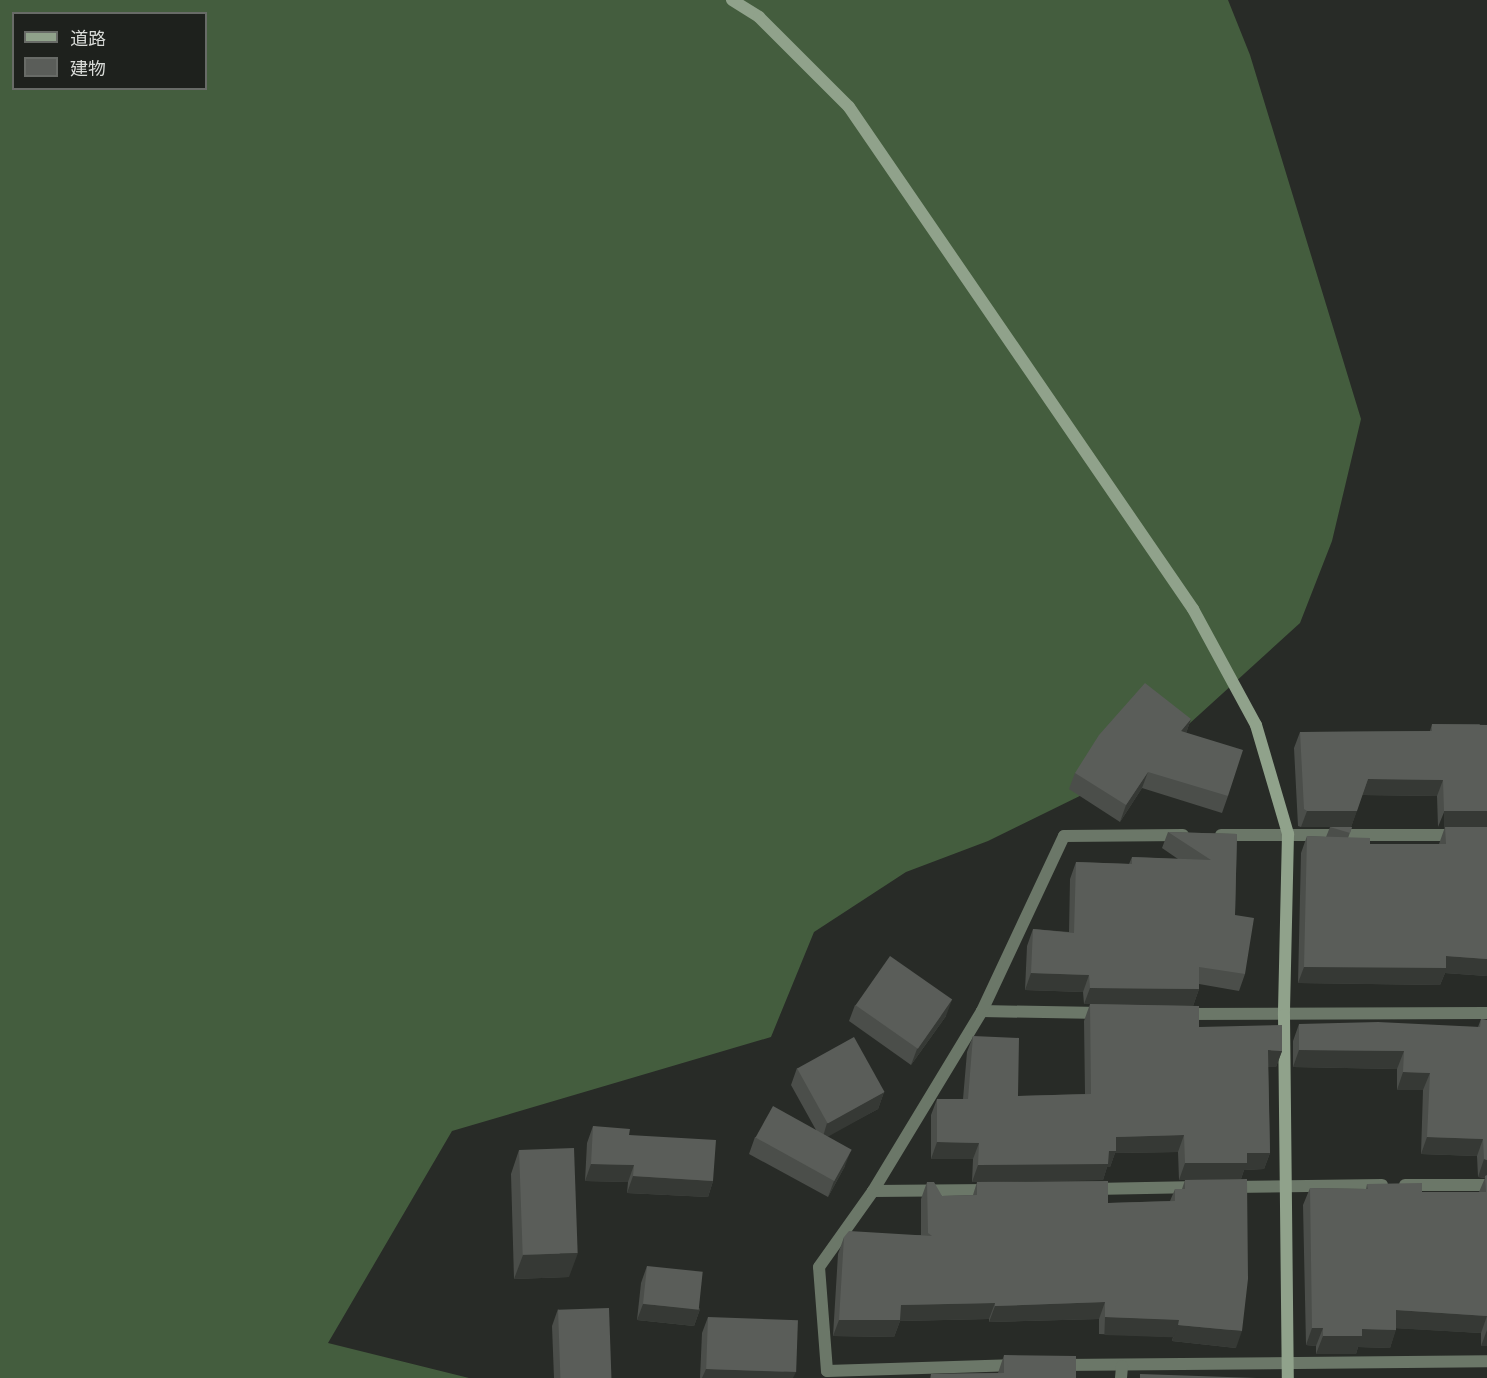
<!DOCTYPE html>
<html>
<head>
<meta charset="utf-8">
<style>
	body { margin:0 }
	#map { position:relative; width:1487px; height:1378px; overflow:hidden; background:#282b27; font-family:Bitter,"Noto Sans JP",serif }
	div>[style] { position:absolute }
	.forest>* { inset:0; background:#445d3e }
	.street>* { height:12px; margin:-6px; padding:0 6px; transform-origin:6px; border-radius:6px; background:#6b7768 }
	.secondary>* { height:12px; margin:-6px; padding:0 6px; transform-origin:6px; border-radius:6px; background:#90a28b }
	.wall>* { inset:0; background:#4b4e4a }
	.shaded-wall>* { inset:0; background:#363935; transform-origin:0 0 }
	.building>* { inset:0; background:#5a5d59; transform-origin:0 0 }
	span { translate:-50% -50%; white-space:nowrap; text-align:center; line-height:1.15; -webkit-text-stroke:5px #1e211d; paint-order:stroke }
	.legend { position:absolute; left:12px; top:12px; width:195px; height:78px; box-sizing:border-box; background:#1e211d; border:2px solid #686b67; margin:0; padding:8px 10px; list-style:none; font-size:18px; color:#d8dad7 }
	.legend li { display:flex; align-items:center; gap:12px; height:30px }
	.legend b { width:30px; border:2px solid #686b67 }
</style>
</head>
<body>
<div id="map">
	<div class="forest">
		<div style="clip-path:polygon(evenodd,0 0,1228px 0,1250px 55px,1361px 419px,1332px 541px,1300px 623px,1145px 764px,988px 841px,906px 872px,814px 932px,771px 1037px,452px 1131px,328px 1343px,469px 1378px,0 1378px,0 0,14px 14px,206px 14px,206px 88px,14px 88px,14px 14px)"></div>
	</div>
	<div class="street">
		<div style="left:1221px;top:835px;width:266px"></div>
		<div style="left:982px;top:1011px;width:119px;rotate:1deg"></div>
		<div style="left:1184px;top:1014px;width:303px;rotate:-0.2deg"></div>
		<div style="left:1405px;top:1185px;width:82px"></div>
		<div style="left:1231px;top:1187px;width:151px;rotate:-0.8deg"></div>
		<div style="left:1093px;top:1189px;width:106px;rotate:-1.1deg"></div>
		<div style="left:873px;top:1191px;width:116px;rotate:-0.5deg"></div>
		<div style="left:1017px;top:1365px;width:190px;rotate:178.2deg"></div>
		<div style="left:827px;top:1371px;width:104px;rotate:-94.4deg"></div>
		<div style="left:819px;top:1267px;width:93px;rotate:-54.6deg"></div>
		<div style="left:873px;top:1191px;width:210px;rotate:-58.8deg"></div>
		<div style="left:982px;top:1011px;width:193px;rotate:-64.9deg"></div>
		<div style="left:1064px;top:836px;width:119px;rotate:-0.5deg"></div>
		<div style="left:1061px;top:1365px;width:426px;rotate:-0.5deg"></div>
		<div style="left:1121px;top:1378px;width:12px;rotate:-85deg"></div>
	</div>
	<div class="secondary">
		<div style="left:732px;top:0;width:32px;rotate:32deg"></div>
		<div style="left:759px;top:17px;width:127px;rotate:45deg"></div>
		<div style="left:849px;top:107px;width:609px;rotate:55.58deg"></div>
		<div style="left:1193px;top:609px;width:132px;rotate:61.5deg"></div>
		<div style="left:1256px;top:725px;width:114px;rotate:73.6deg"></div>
		<div style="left:1288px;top:834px;width:181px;rotate:91.3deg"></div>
		<div style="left:1284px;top:1015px;width:363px;rotate:89.4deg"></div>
	</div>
	<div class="wall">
		<div style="clip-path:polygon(1191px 719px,1186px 733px,1228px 796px,1222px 813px,1142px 788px,1120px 822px,1069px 789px,1075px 773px)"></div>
		<div style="clip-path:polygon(1432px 724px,1480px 724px,1438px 827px,1437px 796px,1362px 795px,1351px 827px,1301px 827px,1298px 826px,1294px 748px,1300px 732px,1430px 731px)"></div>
		<div style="clip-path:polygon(1330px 827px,1352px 827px,1348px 838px,1370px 844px,1439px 844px,1445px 827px,1487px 827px,1487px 976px,1445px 973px,1440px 985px,1298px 983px,1301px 853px,1307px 836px,1326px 837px)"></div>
		<div style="clip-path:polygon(1168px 832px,1237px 834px,1235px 915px,1245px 974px,1239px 991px,1199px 984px,1199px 989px,1193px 1006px,1199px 1027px,1282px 1051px,1276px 1067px,1268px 1067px,1270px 1153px,1264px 1169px,1244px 1170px,1241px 1179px,1179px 1180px,1178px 1152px,1115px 1153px,1110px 1167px,1107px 1167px,1103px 1180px,972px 1182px,973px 1159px,931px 1159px,931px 1115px,937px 1099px,963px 1099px,967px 1052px,973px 1036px,1018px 1096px,1085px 1094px,1084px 1021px,1090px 1004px,1084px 1004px,1083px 992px,1025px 990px,1027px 946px,1033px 929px,1069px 932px,1070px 879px,1076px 862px,1129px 864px,1132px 857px,1178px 859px,1162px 848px)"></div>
		<div style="clip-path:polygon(855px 1005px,946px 1016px,911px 1065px,849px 1021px)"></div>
		<div style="clip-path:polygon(1481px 1019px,1487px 1020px,1487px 1346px,1481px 1346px,1481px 1333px,1396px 1328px,1390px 1348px,1358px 1347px,1356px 1354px,1316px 1354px,1316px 1346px,1306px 1345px,1303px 1205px,1310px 1188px,1366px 1189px,1367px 1184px,1422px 1192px,1479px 1192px,1485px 1178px,1478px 1177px,1477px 1156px,1421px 1154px,1423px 1090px,1397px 1090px,1397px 1069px,1293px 1067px,1293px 1041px,1299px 1024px,1478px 1027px)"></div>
		<div style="clip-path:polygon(797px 1068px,884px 1092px,878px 1109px,827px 1136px,845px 1166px,828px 1197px,749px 1154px,755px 1137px,816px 1130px,791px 1085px)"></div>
		<div style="clip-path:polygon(593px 1126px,629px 1135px,713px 1181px,708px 1197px,627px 1193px,628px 1182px,585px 1181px,587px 1143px)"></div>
		<div style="clip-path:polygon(519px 1150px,569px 1277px,514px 1279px,511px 1174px)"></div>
		<div style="clip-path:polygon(1185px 1180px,1236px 1348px,1172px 1341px,1173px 1337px,1099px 1334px,1099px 1319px,989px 1322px,989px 1319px,900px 1321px,894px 1337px,833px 1336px,838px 1254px,844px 1237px,921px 1235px,921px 1199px,927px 1182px,942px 1196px,973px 1195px,977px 1182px,1108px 1203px,1170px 1201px,1175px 1189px,1182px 1189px)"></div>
		<div style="clip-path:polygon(647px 1266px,700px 1309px,694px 1326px,637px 1320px,641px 1283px)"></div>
		<div style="clip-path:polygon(558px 1309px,611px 1378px,554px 1378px,552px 1326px)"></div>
		<div style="clip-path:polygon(708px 1317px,793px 1378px,700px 1378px,702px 1333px)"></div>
		<div style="clip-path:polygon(1004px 1355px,1076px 1378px,930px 1378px,931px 1374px,998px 1373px)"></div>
	</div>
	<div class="shaded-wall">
		<div style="clip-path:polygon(1191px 719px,1185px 736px,1181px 731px)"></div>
		<div style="clip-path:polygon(1148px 772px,1142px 788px,1120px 822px,1126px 805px)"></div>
		<div style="clip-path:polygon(1368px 779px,1443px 780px,1437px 796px,1362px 795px)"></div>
		<div style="clip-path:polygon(1307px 811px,1357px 811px,1351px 827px,1301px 827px)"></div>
		<div style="left:1444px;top:811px;width:43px;height:17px"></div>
		<div style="clip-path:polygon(1446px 956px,1487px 959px,1487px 976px,1445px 973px,1440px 985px,1298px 983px,1304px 967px)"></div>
		<div style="clip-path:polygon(1031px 973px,1089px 975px,1083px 992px,1025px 990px)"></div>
		<div style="clip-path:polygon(1090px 988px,1199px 989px,1193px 1006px,1084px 1004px)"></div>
		<div style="clip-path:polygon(952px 1000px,946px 1016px,911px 1065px,917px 1049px)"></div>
		<div style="clip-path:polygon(1268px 1050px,1282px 1051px,1276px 1067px,1262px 1067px)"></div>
		<div style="clip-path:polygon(1299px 1050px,1404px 1051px,1397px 1069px,1293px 1067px)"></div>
		<div style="clip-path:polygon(1403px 1072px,1430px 1073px,1423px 1090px,1397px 1090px)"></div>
		<div style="clip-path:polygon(884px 1092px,878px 1109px,822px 1140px,827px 1123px)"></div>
		<div style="clip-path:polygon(1184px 1135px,1178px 1152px,1115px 1153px,1110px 1167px,1107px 1167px,1103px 1180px,972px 1182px,978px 1165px,1109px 1151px,1116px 1137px)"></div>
		<div style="clip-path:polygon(1427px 1137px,1483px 1139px,1477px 1156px,1421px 1154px)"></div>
		<div style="clip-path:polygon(937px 1142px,979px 1143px,973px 1159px,931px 1159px)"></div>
		<div style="clip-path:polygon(851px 1150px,845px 1166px,828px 1197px,834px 1181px)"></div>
		<div style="clip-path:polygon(1247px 1153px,1270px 1153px,1264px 1169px,1244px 1170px,1241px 1179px,1179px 1180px,1185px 1163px)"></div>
		<div style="clip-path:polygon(1484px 1159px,1487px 1160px,1487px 1178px,1478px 1177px)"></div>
		<div style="clip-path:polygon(591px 1164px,634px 1165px,628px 1182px,585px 1181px)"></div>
		<div style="clip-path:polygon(633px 1176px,713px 1181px,708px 1197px,627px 1193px)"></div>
		<div style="clip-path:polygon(578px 1253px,569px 1277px,514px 1279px,523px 1255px)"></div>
		<div style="clip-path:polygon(1105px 1302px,1099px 1319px,989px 1322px,995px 1306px)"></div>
		<div style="clip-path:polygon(995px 1303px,989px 1319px,900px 1321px,894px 1337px,833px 1336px,839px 1320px,901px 1305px)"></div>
		<div style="clip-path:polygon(643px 1304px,700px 1309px,694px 1326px,637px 1320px)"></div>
		<div style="clip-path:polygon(1396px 1310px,1487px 1316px,1481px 1333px,1390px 1328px)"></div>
		<div style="left:1105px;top:1317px;width:74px;height:18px;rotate:2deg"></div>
		<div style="clip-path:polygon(1178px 1325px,1242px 1331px,1236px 1348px,1172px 1341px)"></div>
		<div style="clip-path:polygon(1312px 1328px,1323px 1328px,1316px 1346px,1306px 1345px)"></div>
		<div style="clip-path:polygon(1362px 1329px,1396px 1330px,1390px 1348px,1358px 1347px,1356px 1354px,1316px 1354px,1323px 1336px)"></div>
		<div style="clip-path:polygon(1487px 1330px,1487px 1346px,1481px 1346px)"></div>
		<div style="clip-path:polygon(706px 1369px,796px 1372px,793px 1378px,702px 1378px)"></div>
	</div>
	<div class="building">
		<div style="clip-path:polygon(1145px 683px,1191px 719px,1181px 731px,1243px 750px,1228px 796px,1148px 772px,1126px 805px,1075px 773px,1099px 735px)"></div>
		<div style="clip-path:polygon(1432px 724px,1487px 725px,1487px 811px,1444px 811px,1443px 780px,1368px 779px,1357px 811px,1307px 811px,1304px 809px,1300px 732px,1432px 731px)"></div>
		<div style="clip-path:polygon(1330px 827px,1352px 827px,1350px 833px)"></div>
		<div style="clip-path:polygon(1445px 827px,1487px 827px,1487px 959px,1446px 956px,1446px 968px,1304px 967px,1307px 836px,1370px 838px,1370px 844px,1446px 844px)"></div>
		<div style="clip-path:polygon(1168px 832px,1237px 834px,1235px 915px,1254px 918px,1245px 974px,1199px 967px,1199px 989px,1090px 988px,1089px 975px,1031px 973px,1033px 929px,1074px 933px,1076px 862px,1132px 864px,1132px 857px,1211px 860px)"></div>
		<div style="left:890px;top:956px;width:76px;height:60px;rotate:35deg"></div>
		<div style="clip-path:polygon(1090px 1004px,1199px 1006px,1199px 1027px,1282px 1025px,1282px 1051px,1268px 1050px,1270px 1153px,1247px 1153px,1247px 1163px,1185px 1163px,1184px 1135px,1116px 1137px,1116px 1151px,1109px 1151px,1108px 1164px,978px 1165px,979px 1143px,937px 1142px,937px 1099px,968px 1099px,973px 1036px,1019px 1038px,1018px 1096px,1091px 1094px)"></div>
		<div style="clip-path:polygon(1481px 1019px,1487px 1020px,1487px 1160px,1484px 1159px,1483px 1139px,1427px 1137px,1430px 1073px,1403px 1072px,1404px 1051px,1299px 1050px,1299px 1024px,1378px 1022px,1480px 1027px)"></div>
		<div style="left:854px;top:1037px;width:63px;height:65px;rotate:61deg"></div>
		<div style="left:773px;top:1106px;width:90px;height:36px;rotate:29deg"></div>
		<div style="clip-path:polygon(593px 1126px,630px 1129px,629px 1135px,716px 1140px,713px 1181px,633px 1176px,634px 1165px,591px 1164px)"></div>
		<div style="left:574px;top:1148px;width:105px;height:55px;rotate:88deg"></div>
		<div style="clip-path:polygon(1487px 1175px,1487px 1316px,1396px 1310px,1396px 1330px,1362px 1329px,1362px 1336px,1323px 1336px,1323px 1328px,1312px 1328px,1310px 1188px,1368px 1189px,1367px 1184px,1422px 1183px,1422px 1192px,1486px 1192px,1485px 1176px)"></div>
		<div style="clip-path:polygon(1247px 1179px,1248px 1279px,1242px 1331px,1178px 1325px,1179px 1320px,1105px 1317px,1105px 1302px,995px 1306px,995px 1303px,901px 1305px,900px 1320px,839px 1320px,844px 1237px,849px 1231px,932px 1236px,928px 1233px,927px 1182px,934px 1182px,942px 1196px,977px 1195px,977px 1182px,1108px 1181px,1108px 1203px,1175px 1201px,1175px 1189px,1185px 1189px,1185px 1180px)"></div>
		<div style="left:647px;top:1266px;width:56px;height:38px;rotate:6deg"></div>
		<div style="left:609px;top:1308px;width:70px;height:51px;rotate:88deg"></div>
		<div style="left:708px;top:1317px;width:90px;height:52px;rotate:2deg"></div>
		<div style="clip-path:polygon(1004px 1355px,1076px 1356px,1076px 1378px,931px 1378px,931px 1374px,1004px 1373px)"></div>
		<div style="clip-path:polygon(1140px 1374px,1257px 1378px,1140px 1378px)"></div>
	</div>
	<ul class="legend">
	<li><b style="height:8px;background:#90a28b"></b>道路</li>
	<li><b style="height:16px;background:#5a5d59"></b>建物</li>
	</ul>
</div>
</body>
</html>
